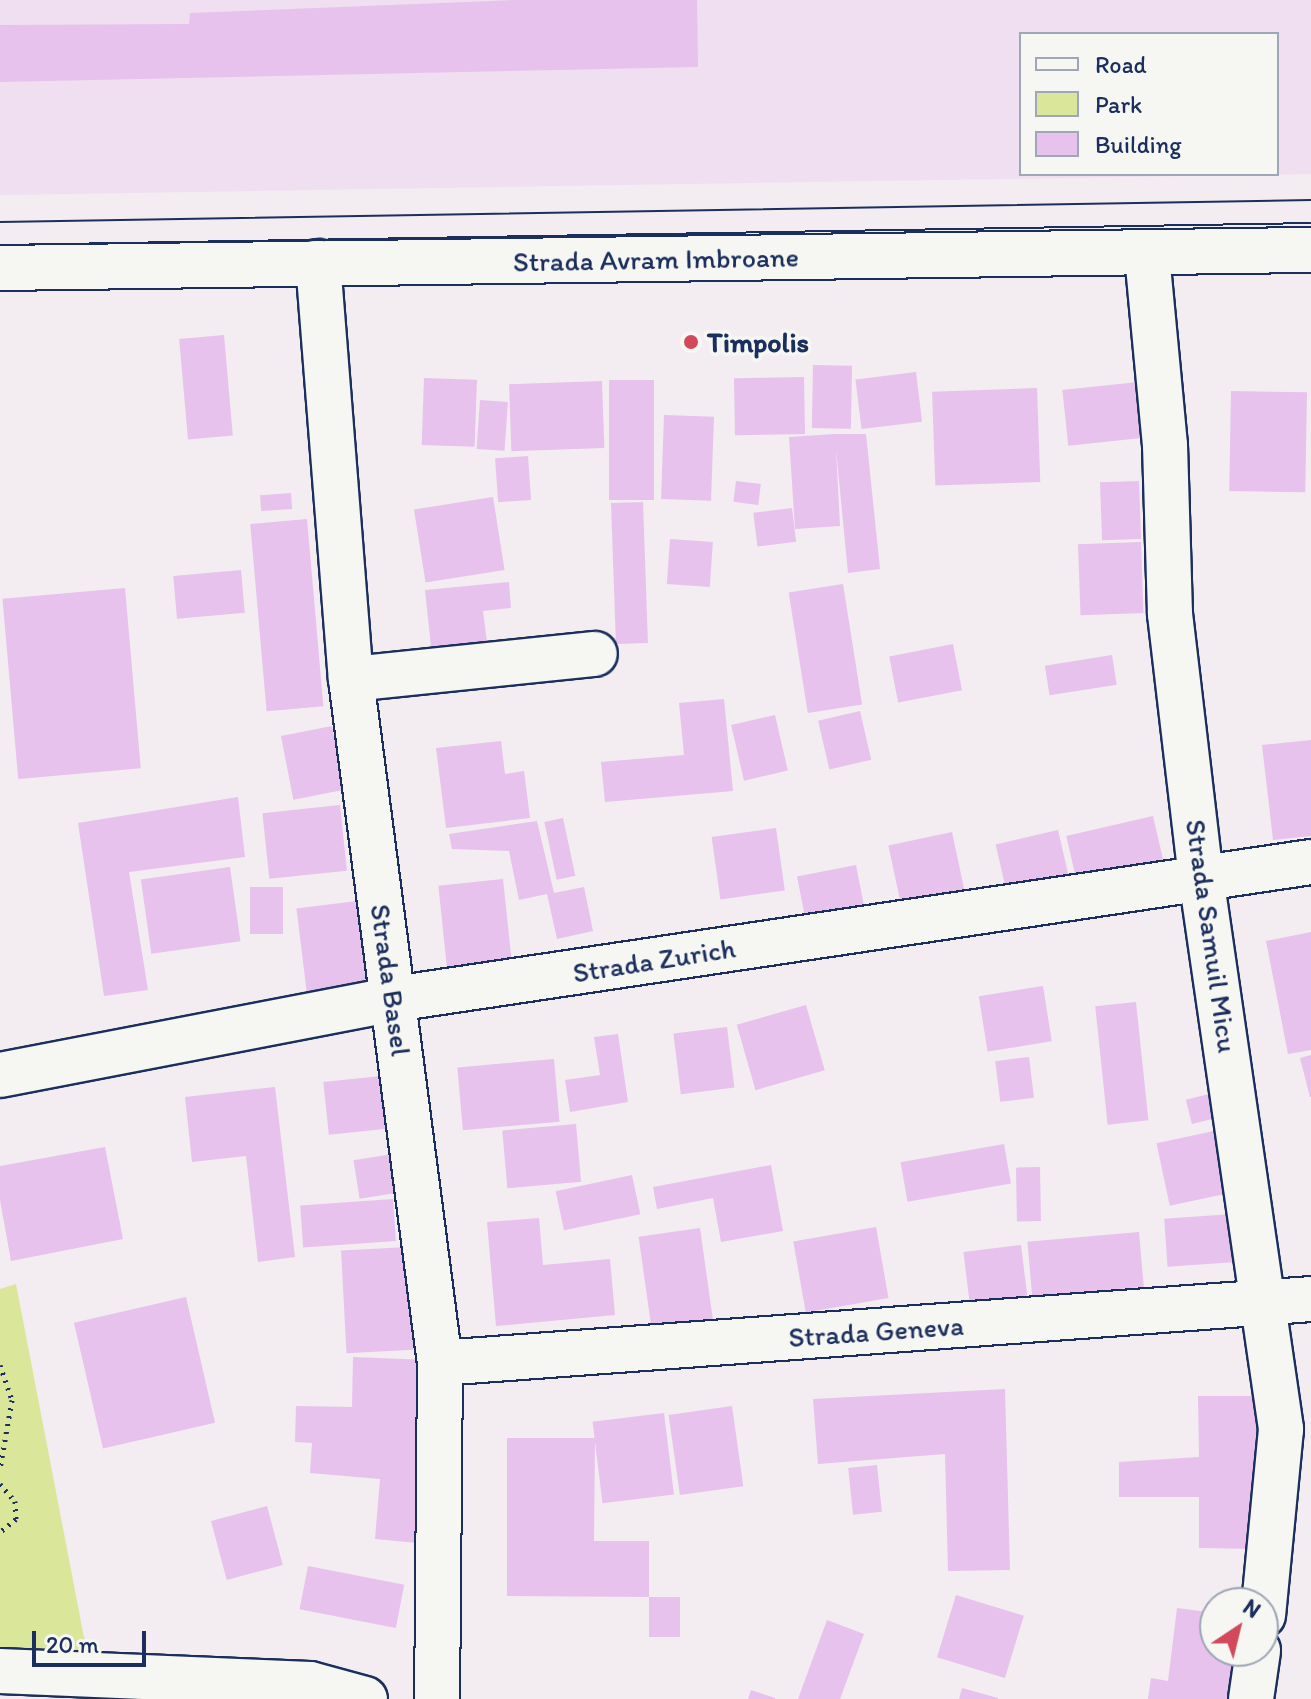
<!DOCTYPE html>
<html>
<head>
<meta charset="utf-8">
<style>
	body { margin:0 }
	#map { position:relative; width:1311px; height:1699px; overflow:hidden; background:#f3ecf1; font-family:Itim,sans-serif }
	div>[style] { position:absolute }
	.built>* { inset:0; background:#efdff0 }
	.green>* { inset:0; background:#dae699 }
	.building>* { inset:0; background:#e7c2ec; transform-origin:0 0 }
	.path>* { height:5px; margin-top:-2.5px; transform-origin:0; background:repeating-linear-gradient(90deg,#1b2f5e 0 2px,transparent 0 8px) }
	.roads { filter:drop-shadow(2px 0 #1b2f5e) drop-shadow(-2px 0 #1b2f5e) drop-shadow(0 2px #1b2f5e) drop-shadow(0 -2px #1b2f5e) }
	.minor>* { height:44px; margin:-22px; padding:0 22px; transform-origin:22px; border-radius:22px; background:#f6f6f2 }
	.tram>* { height:2px; margin:-1px; padding:0 1px; transform-origin:1px; border-radius:1px; background:#1b2f5e }
	.dots>* { width:22px; height:22px; translate:-50% -50%; box-sizing:border-box; border:4px solid #f6f6f2; border-radius:50% }
	span { translate:-50% -50%; white-space:nowrap; text-align:center; line-height:1.15; -webkit-text-stroke:7px #f6f6f2; paint-order:stroke }
	.street-label { font-size:28px; color:#1b2f5e }
	.poi-label { font-size:28px; color:#1b2f5e; font-weight:700 }
	.left { translate:0 -50%; text-align:left }
	.legend { position:absolute; left:1019px; top:32px; width:260px; height:144px; box-sizing:border-box; background:#f6f6f2; border:2px solid #9ea6b7; margin:0; padding:10px 14px; list-style:none; font-size:24px; color:#1b2f5e }
	.legend li { display:flex; align-items:center; gap:16px; height:40px }
	.legend b { width:40px; border:2px solid #9ea6b7 }
	.north { position:absolute; left:1199px; top:1587px; width:80px; height:80px; box-sizing:border-box; background:#f6f6f2; border:2px solid #9ea6b7; border-radius:50%; rotate:35deg; font-size:22px; font-weight:700; line-height:32px; text-align:center; color:#1b2f5e }
	.north::after { content:''; display:block; margin:auto; width:28px; height:36px; background:#d1495b; clip-path:polygon(50% 0,100% 100%,50% 72%,0 100%) }
	.scale { position:absolute; left:32px; top:1631px; width:114px; height:36px; box-sizing:border-box; border:4px solid #1b2f5e; border-top:0; padding-left:10px; font-size:24px; line-height:28px; white-space:nowrap; color:#1b2f5e; -webkit-text-stroke:6px #f6f6f2; paint-order:stroke }
</style>
</head>
<body>
<div id="map">
	<div class="built">
		<div style="clip-path:polygon(evenodd,0 0,1311px 0,1311px 174px,0 195px,0 0,1021px 34px,1277px 34px,1277px 174px,1021px 174px,1021px 34px)"></div>
	</div>
	<div class="green">
		<div style="clip-path:polygon(16px 1284px,87px 1653px,0 1650px,0 1289px)"></div>
	</div>
	<div class="building">
		<div style="clip-path:polygon(517px 0,697px 0,698px 67px,0 82px,0 25px,189px 24px,190px 13px)"></div>
		<div style="left:224px;top:335px;width:101px;height:45px;rotate:85deg"></div>
		<div style="left:813px;top:365px;width:39px;height:63px;rotate:1deg"></div>
		<div style="left:916px;top:372px;width:50px;height:61px;rotate:83deg"></div>
		<div style="left:804px;top:377px;width:57px;height:70px;rotate:89deg"></div>
		<div style="left:424px;top:378px;width:53px;height:67px;rotate:2deg"></div>
		<div style="left:654px;top:380px;width:120px;height:45px;rotate:90deg"></div>
		<div style="left:602px;top:381px;width:67px;height:93px;rotate:88deg"></div>
		<div style="left:1138px;top:382px;width:56px;height:76px;rotate:84deg"></div>
		<div style="left:1037px;top:388px;width:94px;height:105px;rotate:88deg"></div>
		<div style="left:1231px;top:391px;width:76px;height:100px;rotate:1deg"></div>
		<div style="left:480px;top:400px;width:28px;height:49px;rotate:4deg"></div>
		<div style="left:664px;top:415px;width:50px;height:84px;rotate:2deg"></div>
		<div style="clip-path:polygon(834px 434px,866px 434px,880px 569px,848px 573px,836px 449px,840px 526px,795px 529px,789px 437px)"></div>
		<div style="left:528px;top:456px;width:44px;height:33px;rotate:86deg"></div>
		<div style="left:736px;top:481px;width:25px;height:21px;rotate:7deg"></div>
		<div style="left:1139px;top:481px;width:58px;height:39px;rotate:88deg"></div>
		<div style="left:291px;top:493px;width:16px;height:31px;rotate:86deg"></div>
		<div style="left:493px;top:497px;width:74px;height:80px;rotate:81deg"></div>
		<div style="left:643px;top:502px;width:141px;height:32px;rotate:88deg"></div>
		<div style="left:792px;top:508px;width:34px;height:39px;rotate:83deg"></div>
		<div style="left:307px;top:519px;width:188px;height:57px;rotate:85deg"></div>
		<div style="left:670px;top:539px;width:43px;height:45px;rotate:4deg"></div>
		<div style="left:1141px;top:542px;width:71px;height:63px;rotate:88deg"></div>
		<div style="left:241px;top:570px;width:43px;height:68px;rotate:85deg"></div>
		<div style="clip-path:polygon(509px 582px,511px 608px,483px 611px,488px 650px,432px 656px,425px 590px)"></div>
		<div style="left:843px;top:584px;width:122px;height:55px;rotate:81deg"></div>
		<div style="left:125px;top:588px;width:181px;height:123px;rotate:85deg"></div>
		<div style="left:953px;top:644px;width:47px;height:65px;rotate:79deg"></div>
		<div style="left:1112px;top:655px;width:30px;height:68px;rotate:81deg"></div>
		<div style="clip-path:polygon(724px 699px,733px 791px,605px 802px,601px 762px,684px 755px,679px 703px)"></div>
		<div style="left:860px;top:711px;width:50px;height:43px;rotate:77deg"></div>
		<div style="left:775px;top:715px;width:57px;height:45px;rotate:77deg"></div>
		<div style="left:332px;top:726px;width:65px;height:52px;rotate:79deg"></div>
		<div style="clip-path:polygon(1311px 740px,1311px 836px,1273px 840px,1262px 745px)"></div>
		<div style="clip-path:polygon(501px 741px,505px 774px,524px 771px,530px 818px,446px 828px,436px 748px)"></div>
		<div style="clip-path:polygon(238px 797px,245px 857px,129px 872px,148px 990px,104px 996px,78px 823px)"></div>
		<div style="left:340px;top:805px;width:66px;height:78px;rotate:84deg"></div>
		<div style="left:1153px;top:816px;width:57px;height:89px;rotate:77deg"></div>
		<div style="left:563px;top:818px;width:59px;height:19px;rotate:78deg"></div>
		<div style="clip-path:polygon(537px 821px,554px 893px,584px 887px,593px 931px,557px 939px,547px 894px,519px 900px,509px 851px,452px 849px,449px 834px)"></div>
		<div style="left:776px;top:828px;width:63px;height:65px;rotate:82deg"></div>
		<div style="left:1058px;top:830px;width:55px;height:64px;rotate:77deg"></div>
		<div style="left:952px;top:832px;width:74px;height:65px;rotate:78deg"></div>
		<div style="left:856px;top:865px;width:51px;height:60px;rotate:79deg"></div>
		<div style="left:230px;top:867px;width:75px;height:90px;rotate:82deg"></div>
		<div style="left:503px;top:879px;width:90px;height:65px;rotate:84deg"></div>
		<div style="left:250px;top:887px;width:33px;height:47px"></div>
		<div style="left:357px;top:901px;width:93px;height:61px;rotate:83deg"></div>
		<div style="clip-path:polygon(1311px 932px,1311px 1050px,1288px 1054px,1266px 941px)"></div>
		<div style="left:1043px;top:986px;width:56px;height:65px;rotate:81deg"></div>
		<div style="left:1136px;top:1002px;width:119px;height:41px;rotate:84deg"></div>
		<div style="left:806px;top:1005px;width:68px;height:72px;rotate:74deg"></div>
		<div style="left:727px;top:1027px;width:61px;height:54px;rotate:83deg"></div>
		<div style="clip-path:polygon(618px 1034px,628px 1102px,570px 1112px,565px 1080px,600px 1075px,594px 1037px)"></div>
		<div style="clip-path:polygon(1311px 1055px,1311px 1097px,1310px 1097px,1300px 1058px)"></div>
		<div style="left:1029px;top:1057px;width:41px;height:34px;rotate:83deg"></div>
		<div style="left:554px;top:1059px;width:63px;height:97px;rotate:85deg"></div>
		<div style="left:381px;top:1076px;width:53px;height:58px;rotate:84deg"></div>
		<div style="clip-path:polygon(275px 1087px,295px 1257px,258px 1262px,246px 1156px,192px 1162px,185px 1097px)"></div>
		<div style="left:1213px;top:1093px;width:25px;height:28px;rotate:76deg"></div>
		<div style="left:576px;top:1124px;width:58px;height:74px;rotate:85deg"></div>
		<div style="left:1223px;top:1129px;width:64px;height:68px;rotate:78deg"></div>
		<div style="left:1004px;top:1144px;width:40px;height:105px;rotate:80deg"></div>
		<div style="clip-path:polygon(105px 1147px,123px 1239px,11px 1261px,0 1200px,0 1166px)"></div>
		<div style="left:393px;top:1154px;width:39px;height:40px;rotate:81deg"></div>
		<div style="clip-path:polygon(771px 1165px,783px 1231px,721px 1242px,713px 1198px,657px 1209px,653px 1187px)"></div>
		<div style="left:1040px;top:1167px;width:54px;height:24px;rotate:89deg"></div>
		<div style="left:632px;top:1175px;width:40px;height:78px;rotate:78deg"></div>
		<div style="left:393px;top:1199px;width:42px;height:93px;rotate:86deg"></div>
		<div style="left:1247px;top:1213px;width:48px;height:83px;rotate:86deg"></div>
		<div style="clip-path:polygon(539px 1218px,543px 1265px,610px 1259px,615px 1315px,496px 1326px,487px 1222px)"></div>
		<div style="left:876px;top:1227px;width:72px;height:84px;rotate:80deg"></div>
		<div style="left:700px;top:1228px;width:95px;height:62px;rotate:82deg"></div>
		<div style="left:1139px;top:1232px;width:55px;height:112px;rotate:85deg"></div>
		<div style="left:1021px;top:1245px;width:51px;height:58px;rotate:83deg"></div>
		<div style="left:408px;top:1247px;width:103px;height:67px;rotate:87deg"></div>
		<div style="left:186px;top:1297px;width:129px;height:115px;rotate:77deg"></div>
		<div style="clip-path:polygon(353px 1357px,429px 1360px,418px 1543px,375px 1539px,380px 1479px,310px 1473px,312px 1443px,295px 1442px,296px 1406px,352px 1407px)"></div>
		<div style="clip-path:polygon(1005px 1389px,1010px 1570px,948px 1571px,945px 1454px,818px 1464px,813px 1399px)"></div>
		<div style="clip-path:polygon(1198px 1396px,1255px 1396px,1261px 1549px,1199px 1548px,1199px 1497px,1119px 1497px,1119px 1462px,1199px 1457px)"></div>
		<div style="left:732px;top:1406px;width:81px;height:64px;rotate:82deg"></div>
		<div style="left:664px;top:1413px;width:82px;height:72px;rotate:83deg"></div>
		<div style="clip-path:polygon(507px 1438px,595px 1438px,594px 1541px,649px 1541px,649px 1597px,507px 1596px)"></div>
		<div style="left:877px;top:1465px;width:47px;height:29px;rotate:84deg"></div>
		<div style="left:267px;top:1506px;width:61px;height:58px;rotate:75deg"></div>
		<div style="left:308px;top:1566px;width:98px;height:44px;rotate:11deg"></div>
		<div style="left:956px;top:1595px;width:71px;height:65px;rotate:17deg"></div>
		<div style="left:649px;top:1597px;width:31px;height:40px"></div>
		<div style="clip-path:polygon(1177px 1608px,1215px 1613px,1215px 1651px,1236px 1651px,1229px 1699px,1148px 1699px,1151px 1678px,1168px 1681px)"></div>
		<div style="clip-path:polygon(827px 1620px,864px 1634px,840px 1699px,798px 1699px)"></div>
		<div style="clip-path:polygon(962px 1688px,998px 1698px,998px 1699px,959px 1699px)"></div>
		<div style="clip-path:polygon(751px 1690px,775px 1698px,775px 1699px,748px 1699px)"></div>
	</div>
	<div class="path">
		<div style="left:0;top:1365px;width:37px;rotate:71deg"></div>
		<div style="left:12px;top:1400px;width:70px;rotate:99.9deg"></div>
		<div style="left:0;top:1484px;width:23px;rotate:49deg"></div>
		<div style="left:15px;top:1501px;width:18px;rotate:87deg"></div>
		<div style="left:16px;top:1519px;width:21px;rotate:141deg"></div>
	</div>
	<div class="roads">
		<div class="minor">
			<div style="left:1147px;top:255px;width:191px;rotate:84.6deg"></div>
			<div style="left:1165px;top:445px;width:169px;rotate:88.3deg"></div>
			<div style="left:1170px;top:614px;width:265px;rotate:83.3deg"></div>
			<div style="left:1201px;top:877px;width:558px;rotate:81.75deg"></div>
			<div style="left:1281px;top:1429px;width:187px;rotate:95.5deg"></div>
			<div style="left:318px;top:262px;width:418px;rotate:85.5deg"></div>
			<div style="left:351px;top:679px;width:690px;rotate:82.59deg"></div>
			<div style="left:440px;top:1363px;width:336px;rotate:90.5deg"></div>
			<div style="left:0;top:268px;width:1311px;rotate:-0.79deg"></div>
			<div style="left:351px;top:679px;width:245px;rotate:-5.9deg"></div>
			<div style="left:0;top:1075px;width:401px;rotate:-10.9deg"></div>
			<div style="left:394px;top:999px;width:927px;rotate:-8.5deg"></div>
			<div style="left:440px;top:1363px;width:873px;rotate:-4.2deg"></div>
			<div style="left:0;top:1671px;width:310px;rotate:2.4deg"></div>
			<div style="left:310px;top:1684px;width:57px;rotate:15.3deg"></div>
			<div style="left:1251px;top:1699px;width:49px;rotate:-81.7deg"></div>
		</div>
	</div>
	<div class="tram">
		<div style="left:0;top:222px;width:1311px;rotate:-0.96deg"></div>
		<div style="left:0;top:245px;width:1311px;rotate:-0.96deg"></div>
	</div>
	<div class="dots">
		<div style="left:691px;top:342px;background:#d1495b"></div>
	</div>
	<div class="street-label">
		<span style="left:656px;top:259px;rotate:-1deg">Strada Avram Imbroane</span>
		<span style="left:1212px;top:936px;rotate:82deg">Strada Samuil Micu</span>
		<span style="left:654px;top:960px;rotate:-9deg">Strada Zurich</span>
		<span style="left:391px;top:980px;rotate:82deg">Strada Basel</span>
		<span style="left:876px;top:1331px;rotate:-4deg">Strada Geneva</span>
	</div>
	<div class="poi-label">
		<span class="left" style="left:707px;top:342px">Timpolis</span>
	</div>
	<ul class="legend">
	<li><b style="height:10px;background:#f6f6f2"></b>Road</li>
	<li><b style="height:22px;background:#dae699"></b>Park</li>
	<li><b style="height:22px;background:#e7c2ec"></b>Building</li>
	</ul>
	<div class="north">N</div>
	<div class="scale">20 m</div>
</div>
</body>
</html>
